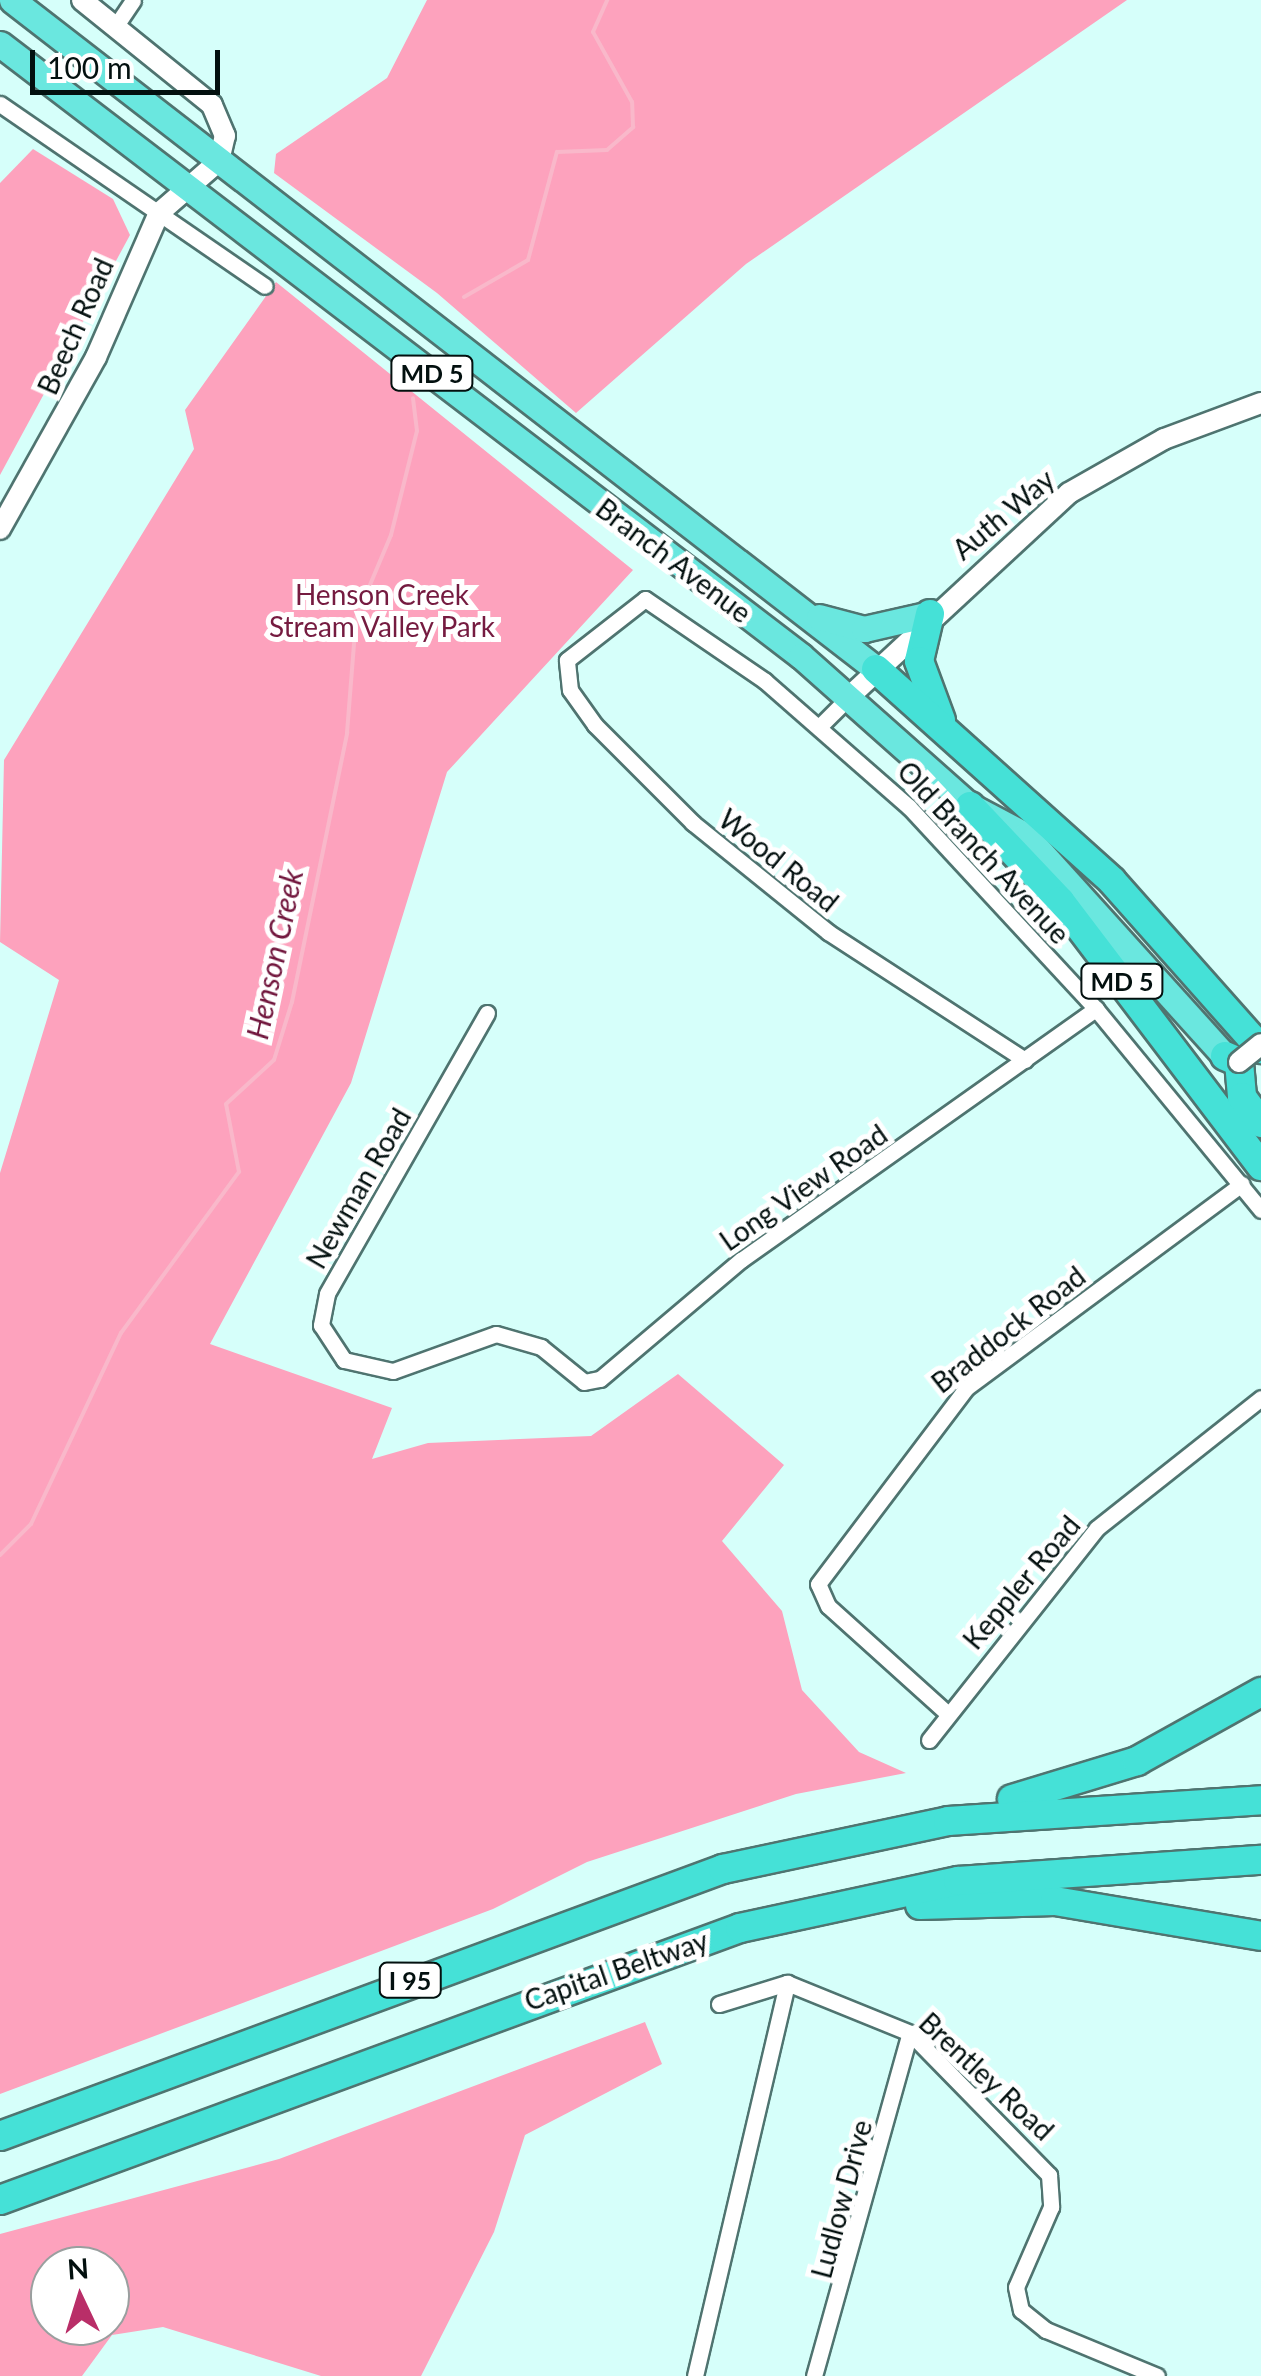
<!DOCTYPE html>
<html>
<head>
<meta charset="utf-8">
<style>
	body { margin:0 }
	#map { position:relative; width:1261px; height:2376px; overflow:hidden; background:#d6fffa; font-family:Lato,sans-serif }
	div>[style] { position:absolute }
	.green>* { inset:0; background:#fda2bd }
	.stream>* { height:4px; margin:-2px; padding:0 2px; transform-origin:2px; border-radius:2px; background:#f9b8ca }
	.roads { filter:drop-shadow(2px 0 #4f7470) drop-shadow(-2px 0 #4f7470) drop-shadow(0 2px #4f7470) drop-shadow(0 -2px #4f7470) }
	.minor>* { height:15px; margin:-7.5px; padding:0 7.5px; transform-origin:7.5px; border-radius:7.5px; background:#fff }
	.tertiary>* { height:20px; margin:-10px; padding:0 10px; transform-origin:10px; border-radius:10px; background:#fff }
	.trunk>* { height:25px; margin:-12.5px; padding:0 12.5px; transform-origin:12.5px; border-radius:12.5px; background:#6ae7df }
	.motorway>* { height:28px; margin:-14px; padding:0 14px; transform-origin:14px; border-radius:14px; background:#45e1d7 }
	.bridges { filter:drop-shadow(2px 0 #4f7470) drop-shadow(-2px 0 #4f7470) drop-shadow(0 2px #4f7470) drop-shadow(0 -2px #4f7470) }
	.tertiary-bridge>* { height:20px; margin:-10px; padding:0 10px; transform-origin:10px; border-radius:10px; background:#fff }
	span { translate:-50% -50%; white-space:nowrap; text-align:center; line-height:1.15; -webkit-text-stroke:10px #fff; paint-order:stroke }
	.shield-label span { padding:2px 8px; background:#fff; border:2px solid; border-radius:8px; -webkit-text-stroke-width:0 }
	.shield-label { font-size:25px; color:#03100f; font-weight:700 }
	.street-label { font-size:28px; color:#03100f }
	.park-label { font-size:28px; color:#751b40 }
	.water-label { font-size:30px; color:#71163d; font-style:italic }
	.north { position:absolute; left:30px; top:2246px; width:100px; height:100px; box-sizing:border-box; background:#fff; border:2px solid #9a9f9f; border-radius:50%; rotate:356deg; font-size:28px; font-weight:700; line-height:40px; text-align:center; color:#03100f }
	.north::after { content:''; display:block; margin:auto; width:35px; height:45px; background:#b92e68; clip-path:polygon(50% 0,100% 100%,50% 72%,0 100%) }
	.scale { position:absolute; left:30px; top:50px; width:190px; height:45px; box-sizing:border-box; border:5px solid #03100f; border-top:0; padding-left:12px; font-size:30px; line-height:35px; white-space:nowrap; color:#03100f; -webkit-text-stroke:8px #fff; paint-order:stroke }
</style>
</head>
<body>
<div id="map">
	<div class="green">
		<div style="clip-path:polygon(427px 0,1127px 0,746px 264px,576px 413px,437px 293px,274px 173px,276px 154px,387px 78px)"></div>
		<div style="clip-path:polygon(33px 149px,113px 199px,130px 235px,0 475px,0 183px)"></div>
		<div style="clip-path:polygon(276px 282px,633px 570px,447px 772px,351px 1083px,210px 1344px,392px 1408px,372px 1459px,428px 1443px,591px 1436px,678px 1374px,784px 1465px,722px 1541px,782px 1611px,802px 1690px,859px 1752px,906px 1773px,796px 1794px,587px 1862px,493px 1909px,0 2094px,0 1173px,59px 980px,0 942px,4px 760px,194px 449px,185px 410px)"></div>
		<div style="clip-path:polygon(evenodd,645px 2022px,662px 2064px,525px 2135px,494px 2232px,421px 2376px,321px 2376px,163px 2327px,112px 2335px,82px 2376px,0 2376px,0 2234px,279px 2159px,645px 2022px,50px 2266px,110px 2266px,110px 2326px,50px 2326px,50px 2266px)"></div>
	</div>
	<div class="stream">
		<div style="left:464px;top:297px;width:74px;rotate:-30deg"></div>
		<div style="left:528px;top:260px;width:112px;rotate:-75deg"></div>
		<div style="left:557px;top:152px;width:50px;rotate:-2.3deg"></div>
		<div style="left:607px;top:150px;width:35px;rotate:-41deg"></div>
		<div style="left:633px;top:127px;width:25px;rotate:-92deg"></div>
		<div style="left:632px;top:102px;width:80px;rotate:-119.1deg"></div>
		<div style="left:593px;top:32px;width:35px;rotate:-66deg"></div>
		<div style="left:0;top:1555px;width:44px;rotate:-45deg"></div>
		<div style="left:31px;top:1524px;width:211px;rotate:-64.8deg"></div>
		<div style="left:121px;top:1333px;width:200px;rotate:-53.8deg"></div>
		<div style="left:239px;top:1172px;width:69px;rotate:-100.8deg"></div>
		<div style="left:226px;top:1104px;width:65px;rotate:-42.5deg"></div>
		<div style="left:274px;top:1060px;width:61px;rotate:-72.8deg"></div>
		<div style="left:292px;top:1002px;width:275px;rotate:-78.4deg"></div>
		<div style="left:347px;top:733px;width:115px;rotate:-85.5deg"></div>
		<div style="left:356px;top:618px;width:90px;rotate:-67.1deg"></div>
		<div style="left:391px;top:535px;width:107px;rotate:-76deg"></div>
		<div style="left:417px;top:431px;width:33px;rotate:-97deg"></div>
	</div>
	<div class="roads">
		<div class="minor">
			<div style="left:115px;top:27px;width:32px;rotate:-56deg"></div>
			<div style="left:0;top:104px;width:321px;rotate:34.5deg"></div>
			<div style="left:820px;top:726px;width:44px;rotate:-45deg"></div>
			<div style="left:487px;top:1013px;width:323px;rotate:119.7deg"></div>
			<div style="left:327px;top:1294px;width:32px;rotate:101deg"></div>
			<div style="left:321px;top:1325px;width:42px;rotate:56.7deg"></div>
			<div style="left:344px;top:1360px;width:50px;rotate:12.7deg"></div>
			<div style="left:393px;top:1371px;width:109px;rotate:-19.8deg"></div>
			<div style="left:496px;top:1334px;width:47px;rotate:16.1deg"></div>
			<div style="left:541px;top:1347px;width:55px;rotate:39.1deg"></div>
			<div style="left:584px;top:1382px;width:16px;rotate:-11deg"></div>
			<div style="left:600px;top:1379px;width:185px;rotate:-40.2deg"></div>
			<div style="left:741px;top:1260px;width:435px;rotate:-35.3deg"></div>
			<div style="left:1025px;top:1060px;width:235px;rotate:-147deg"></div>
			<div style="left:828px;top:932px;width:174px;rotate:-141.1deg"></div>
			<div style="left:693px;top:823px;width:139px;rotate:-135deg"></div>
			<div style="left:595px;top:725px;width:43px;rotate:-125.5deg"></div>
			<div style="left:570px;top:690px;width:30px;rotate:-96deg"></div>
			<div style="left:567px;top:660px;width:99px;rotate:-38deg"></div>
			<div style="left:645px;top:599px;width:145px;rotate:34.3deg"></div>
			<div style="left:765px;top:681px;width:191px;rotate:41.2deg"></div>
			<div style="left:909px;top:807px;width:275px;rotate:47.2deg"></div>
			<div style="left:1096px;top:1009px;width:260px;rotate:50.6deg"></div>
			<div style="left:948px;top:1714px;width:161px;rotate:-138deg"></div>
			<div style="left:828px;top:1606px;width:24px;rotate:-114deg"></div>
			<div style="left:818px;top:1584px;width:246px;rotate:-52.9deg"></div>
			<div style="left:966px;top:1388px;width:343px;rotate:-36.5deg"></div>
			<div style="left:929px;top:1740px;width:270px;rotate:-51.6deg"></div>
			<div style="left:1097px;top:1528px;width:209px;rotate:-38.4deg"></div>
			<div style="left:719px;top:2004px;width:71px;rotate:-17.2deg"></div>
			<div style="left:787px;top:1983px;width:133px;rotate:22.1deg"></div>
			<div style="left:910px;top:2033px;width:199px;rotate:45.6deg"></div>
			<div style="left:1049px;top:2175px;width:32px;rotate:86deg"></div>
			<div style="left:1051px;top:2207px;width:87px;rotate:113.6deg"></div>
			<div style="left:1016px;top:2287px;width:24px;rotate:78deg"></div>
			<div style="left:1021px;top:2310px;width:32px;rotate:39deg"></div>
			<div style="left:1046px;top:2330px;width:120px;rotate:22.5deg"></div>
			<div style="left:695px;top:2376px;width:404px;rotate:-76.8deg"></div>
			<div style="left:814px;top:2376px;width:356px;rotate:-74.4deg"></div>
		</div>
		<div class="tertiary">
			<div style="left:0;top:529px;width:197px;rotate:-60.8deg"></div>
			<div style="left:96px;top:357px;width:157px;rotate:-66.4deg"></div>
			<div style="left:159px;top:213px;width:79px;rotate:-40.9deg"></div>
			<div style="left:219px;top:161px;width:26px;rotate:-77deg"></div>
			<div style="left:225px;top:136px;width:34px;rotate:-113deg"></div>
			<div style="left:212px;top:105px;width:167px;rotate:-141.1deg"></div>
			<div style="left:851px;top:695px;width:297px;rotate:-42.8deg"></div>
			<div style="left:1069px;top:493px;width:109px;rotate:-29.6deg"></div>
			<div style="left:1164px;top:439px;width:103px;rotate:-20.4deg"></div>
		</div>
		<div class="trunk">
			<div style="left:12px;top:0;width:1093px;rotate:37.75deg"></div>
			<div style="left:0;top:44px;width:1008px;rotate:37.38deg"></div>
			<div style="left:801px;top:656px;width:226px;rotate:41.6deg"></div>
			<div style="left:970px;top:806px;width:62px;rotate:27.8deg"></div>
			<div style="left:1025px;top:835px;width:298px;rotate:47.9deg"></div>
			<div style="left:819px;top:617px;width:47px;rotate:14.9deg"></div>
			<div style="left:864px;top:629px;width:68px;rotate:-12.8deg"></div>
		</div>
		<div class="motorway">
			<div style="left:930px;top:614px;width:48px;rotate:103.2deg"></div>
			<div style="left:919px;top:661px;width:63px;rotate:69.6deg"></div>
			<div style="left:876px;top:669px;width:317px;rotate:41.9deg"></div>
			<div style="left:1112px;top:881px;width:225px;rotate:48.4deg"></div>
			<div style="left:970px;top:806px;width:131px;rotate:46.5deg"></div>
			<div style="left:1060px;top:901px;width:333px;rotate:52.8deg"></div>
			<div style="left:1225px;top:1056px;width:15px;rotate:23deg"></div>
			<div style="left:1239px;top:1062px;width:35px;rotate:85deg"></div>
			<div style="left:1242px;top:1097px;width:32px;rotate:54deg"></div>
			<div style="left:1012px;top:1799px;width:131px;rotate:-16.9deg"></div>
			<div style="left:1137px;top:1761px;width:142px;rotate:-29.1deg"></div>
			<div style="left:920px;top:1905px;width:135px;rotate:-1.7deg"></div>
			<div style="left:1055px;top:1901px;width:209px;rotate:9.6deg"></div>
			<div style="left:0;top:2136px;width:771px;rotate:-20.27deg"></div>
			<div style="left:723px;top:1869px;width:230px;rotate:-12deg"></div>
			<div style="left:948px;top:1821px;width:314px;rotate:-3.8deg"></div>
			<div style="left:0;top:2200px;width:788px;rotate:-20.18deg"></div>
			<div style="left:740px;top:1928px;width:223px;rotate:-12.2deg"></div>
			<div style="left:958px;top:1881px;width:304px;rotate:-4deg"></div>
		</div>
	</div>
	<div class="bridges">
		<div class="tertiary-bridge">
			<div style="left:1239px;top:1062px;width:28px;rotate:-39deg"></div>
		</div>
	</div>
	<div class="shield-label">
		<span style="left:432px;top:373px">MD 5</span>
		<span style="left:1122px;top:981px">MD 5</span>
		<span style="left:410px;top:1980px">I 95</span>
	</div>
	<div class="street-label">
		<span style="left:75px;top:326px;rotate:-66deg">Beech Road</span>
		<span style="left:1003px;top:514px;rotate:-40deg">Auth Way</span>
		<span style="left:674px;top:560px;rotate:37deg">Branch Avenue</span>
		<span style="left:984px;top:852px;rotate:47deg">Old Branch Avenue</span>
		<span style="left:779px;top:860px;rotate:39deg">Wood Road</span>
		<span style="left:803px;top:1187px;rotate:-35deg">Long View Road</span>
		<span style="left:358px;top:1188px;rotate:-60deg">Newman Road</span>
		<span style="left:1008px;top:1329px;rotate:-38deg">Braddock Road</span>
		<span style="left:1021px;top:1582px;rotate:-50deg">Keppler Road</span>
		<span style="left:616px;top:1970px;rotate:-19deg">Capital Beltway</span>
		<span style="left:987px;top:2076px;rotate:43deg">Brentley Road</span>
		<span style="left:841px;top:2199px;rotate:-75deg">Ludlow Drive</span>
	</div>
	<div class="park-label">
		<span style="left:382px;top:610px">Henson Creek<br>Stream Valley Park</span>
	</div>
	<div class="water-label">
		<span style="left:274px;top:954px;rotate:-78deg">Henson Creek</span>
	</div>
	<div class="north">N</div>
	<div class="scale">100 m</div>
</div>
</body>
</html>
